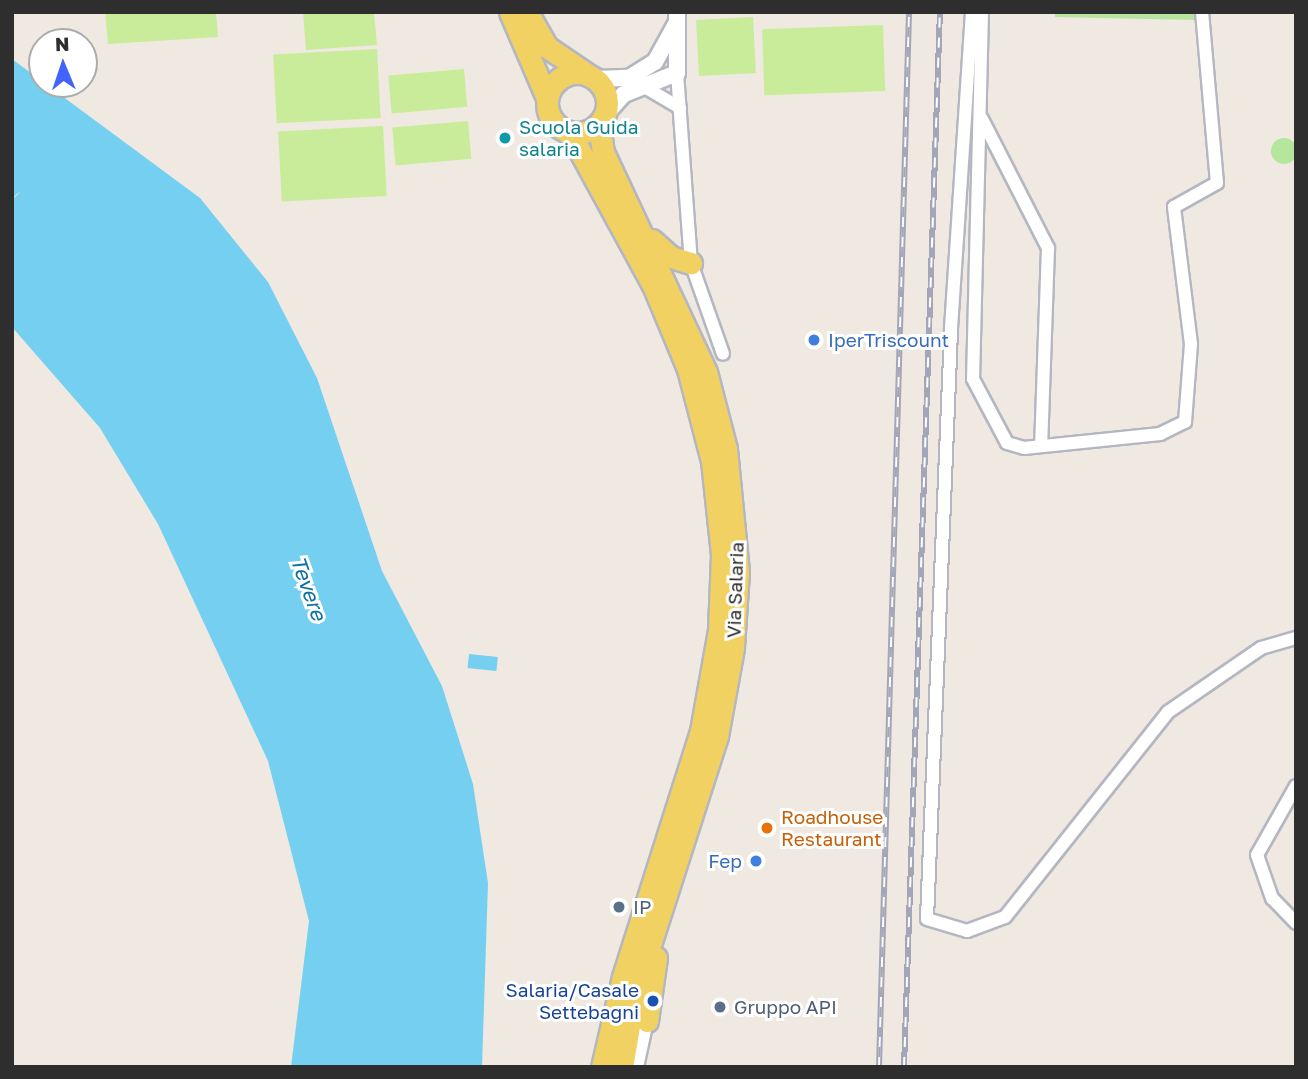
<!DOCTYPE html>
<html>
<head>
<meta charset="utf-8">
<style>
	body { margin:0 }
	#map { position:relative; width:1308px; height:1079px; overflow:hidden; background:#efe9e1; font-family:"Golos Text",sans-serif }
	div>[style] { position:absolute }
	.green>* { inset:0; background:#b6e59e }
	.round { border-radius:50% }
	.pitch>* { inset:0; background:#c9ec9a; transform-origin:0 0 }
	.water>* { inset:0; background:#75cff0; transform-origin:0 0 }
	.roads { filter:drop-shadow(2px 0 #b4b7c1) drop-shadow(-2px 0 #b4b7c1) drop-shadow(0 2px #b4b7c1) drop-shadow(0 -2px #b4b7c1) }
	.minor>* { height:12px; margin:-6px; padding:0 6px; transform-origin:6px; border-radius:6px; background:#fff }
	.tertiary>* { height:16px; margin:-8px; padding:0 8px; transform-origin:8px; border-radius:8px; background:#fff }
	.primary>* { height:21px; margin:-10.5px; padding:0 10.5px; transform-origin:10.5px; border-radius:10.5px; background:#f2d163 }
	.primary>.ring { margin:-10.5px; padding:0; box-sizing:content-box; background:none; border:21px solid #f2d163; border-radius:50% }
	.rail>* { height:6px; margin-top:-3px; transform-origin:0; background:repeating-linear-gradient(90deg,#fff 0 10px,#a3a6b8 0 20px); box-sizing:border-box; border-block:2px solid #a3a6b8 }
	.dots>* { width:19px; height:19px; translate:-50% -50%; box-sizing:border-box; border:4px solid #fff; border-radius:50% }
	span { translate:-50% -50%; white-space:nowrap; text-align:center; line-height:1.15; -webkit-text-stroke:6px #fff; paint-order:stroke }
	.culture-label { font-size:19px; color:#0d838f }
	.left { translate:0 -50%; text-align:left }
	.shop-label { font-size:19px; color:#366cbe }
	.right { translate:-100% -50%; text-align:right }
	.street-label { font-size:19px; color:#2e2e2e }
	.food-label { font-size:19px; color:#c56008 }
	.service-label { font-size:19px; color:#4e5e75 }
	.transit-label { font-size:19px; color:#164399 }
	.water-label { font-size:21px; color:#0d6fa3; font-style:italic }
	.frame { position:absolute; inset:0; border:14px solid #2e2e2e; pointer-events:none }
	.north { position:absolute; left:28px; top:28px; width:70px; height:70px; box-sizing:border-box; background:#fff; border:2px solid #ababab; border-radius:50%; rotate:358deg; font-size:19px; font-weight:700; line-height:28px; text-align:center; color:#2e2e2e }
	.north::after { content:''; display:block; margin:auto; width:24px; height:32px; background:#4264fb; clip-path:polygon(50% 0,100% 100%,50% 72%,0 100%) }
</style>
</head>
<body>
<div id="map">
	<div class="green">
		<div style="clip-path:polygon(1055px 12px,1195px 12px,1196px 20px,1055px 17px)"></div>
		<div class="round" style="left:1271px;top:138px;width:26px;height:26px"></div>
	</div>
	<div class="pitch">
		<div style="clip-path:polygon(105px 12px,216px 12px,218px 37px,108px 44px)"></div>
		<div style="clip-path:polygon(303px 12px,374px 12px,377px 45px,306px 50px)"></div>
		<div style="left:753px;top:17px;width:56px;height:57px;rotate:87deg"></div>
		<div style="left:883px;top:25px;width:66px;height:121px;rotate:88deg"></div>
		<div style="left:377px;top:49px;width:69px;height:104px;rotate:87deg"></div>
		<div style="left:464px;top:69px;width:38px;height:76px;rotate:85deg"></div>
		<div style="left:468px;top:121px;width:38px;height:76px;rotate:85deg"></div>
		<div style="left:383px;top:126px;width:70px;height:105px;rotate:87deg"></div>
	</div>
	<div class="water">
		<div style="clip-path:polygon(12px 59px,200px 198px,268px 282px,317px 378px,382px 571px,442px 686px,473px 784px,488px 883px,482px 1067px,291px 1067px,309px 921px,268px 761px,158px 524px,100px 428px,12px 327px,12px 200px,21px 191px,12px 198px)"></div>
		<div style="left:469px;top:654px;width:29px;height:14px;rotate:6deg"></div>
	</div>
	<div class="roads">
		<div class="minor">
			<div style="left:972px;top:12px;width:320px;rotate:93.8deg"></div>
			<div style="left:951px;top:331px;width:588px;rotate:92.34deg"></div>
			<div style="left:927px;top:919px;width:42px;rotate:16.7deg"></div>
			<div style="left:967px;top:931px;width:40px;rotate:-20.2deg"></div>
			<div style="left:1005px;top:917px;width:262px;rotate:-51.5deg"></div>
			<div style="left:1168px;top:712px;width:113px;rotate:-34.5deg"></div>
			<div style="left:1261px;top:648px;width:36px;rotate:-16deg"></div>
			<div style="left:982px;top:12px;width:367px;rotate:91.4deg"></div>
			<div style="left:973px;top:379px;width:72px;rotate:62deg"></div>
			<div style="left:1007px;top:443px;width:18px;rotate:16deg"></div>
			<div style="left:1024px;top:448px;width:137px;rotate:-5.9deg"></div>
			<div style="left:1160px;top:434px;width:28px;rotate:-26deg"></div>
			<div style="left:1185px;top:422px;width:78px;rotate:-85.6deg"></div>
			<div style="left:1191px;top:344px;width:138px;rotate:-97.1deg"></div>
			<div style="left:1174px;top:207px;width:49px;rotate:-29.2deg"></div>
			<div style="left:1217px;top:183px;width:172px;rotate:-95deg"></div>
			<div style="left:677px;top:73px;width:191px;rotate:85.8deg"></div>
			<div style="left:691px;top:263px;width:96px;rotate:70.6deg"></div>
			<div style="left:643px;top:86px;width:43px;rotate:30.7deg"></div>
			<div style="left:982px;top:119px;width:145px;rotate:62.9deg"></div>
			<div style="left:1048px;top:248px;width:197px;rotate:92deg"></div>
			<div style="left:1296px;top:786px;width:79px;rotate:119.5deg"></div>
			<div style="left:1257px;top:855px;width:46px;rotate:70.8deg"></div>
			<div style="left:1272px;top:898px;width:35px;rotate:46deg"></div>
			<div style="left:637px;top:1067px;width:47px;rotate:-77.7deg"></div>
		</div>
		<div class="tertiary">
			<div style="left:596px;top:79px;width:33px;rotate:-2deg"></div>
			<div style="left:629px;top:78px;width:31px;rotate:-32deg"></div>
			<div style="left:655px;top:62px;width:43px;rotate:-61.1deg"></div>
			<div style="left:605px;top:115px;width:28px;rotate:-48deg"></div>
			<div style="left:624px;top:94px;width:57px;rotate:-21.6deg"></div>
			<div style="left:677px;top:73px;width:61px;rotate:-90deg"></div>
		</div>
		<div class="primary">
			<div style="left:510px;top:12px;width:94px;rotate:66.7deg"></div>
			<div style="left:527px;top:12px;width:40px;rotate:60.3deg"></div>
			<div style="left:547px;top:47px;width:48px;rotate:34deg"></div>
			<div class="ring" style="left:547px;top:73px;width:39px;height:39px"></div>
			<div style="left:599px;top:124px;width:28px;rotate:82deg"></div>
			<div style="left:603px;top:152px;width:243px;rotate:64.9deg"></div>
			<div style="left:706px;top:372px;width:80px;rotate:75.4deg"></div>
			<div style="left:726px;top:449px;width:124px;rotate:84.4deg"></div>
			<div style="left:738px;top:572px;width:76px;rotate:93.8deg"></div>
			<div style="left:733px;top:648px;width:89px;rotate:100.3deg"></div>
			<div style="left:717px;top:736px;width:268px;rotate:107.8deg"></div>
			<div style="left:635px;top:991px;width:77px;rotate:99.7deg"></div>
			<div style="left:570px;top:133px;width:173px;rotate:61.4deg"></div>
			<div style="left:653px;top:285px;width:91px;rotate:67.4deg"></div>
			<div style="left:688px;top:369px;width:95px;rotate:75.4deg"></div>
			<div style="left:712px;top:461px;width:95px;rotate:83.9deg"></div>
			<div style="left:722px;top:555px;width:75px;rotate:92.3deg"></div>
			<div style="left:719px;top:630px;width:103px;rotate:100.1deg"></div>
			<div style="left:701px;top:731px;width:258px;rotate:107.6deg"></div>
			<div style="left:623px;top:977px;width:92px;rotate:103.1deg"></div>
			<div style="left:652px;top:240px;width:25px;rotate:42deg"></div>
			<div style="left:671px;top:257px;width:21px;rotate:17deg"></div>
			<div style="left:647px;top:1021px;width:64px;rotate:-81.9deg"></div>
		</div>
	</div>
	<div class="rail">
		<div style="left:879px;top:1067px;width:1055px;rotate:-88.37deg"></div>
		<div style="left:904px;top:1067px;width:1056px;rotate:-88.05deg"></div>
	</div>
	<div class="dots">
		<div style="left:505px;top:138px;background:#0f9aa8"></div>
		<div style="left:814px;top:340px;background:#3f7fe0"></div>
		<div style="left:767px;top:828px;background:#e8710a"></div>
		<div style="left:756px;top:861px;background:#3f7fe0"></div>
		<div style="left:619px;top:907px;background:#5c6f8a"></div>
		<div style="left:653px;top:1001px;background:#1a4fb4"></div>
		<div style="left:720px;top:1007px;background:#5c6f8a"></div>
	</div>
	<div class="culture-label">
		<span class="left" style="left:519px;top:138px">Scuola Guida<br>salaria</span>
	</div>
	<div class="shop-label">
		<span class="left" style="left:828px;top:340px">IperTriscount</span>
		<span class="right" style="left:742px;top:861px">Fep</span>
	</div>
	<div class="street-label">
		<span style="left:735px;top:590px;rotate:-88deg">Via Salaria</span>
	</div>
	<div class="food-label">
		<span class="left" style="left:781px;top:828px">Roadhouse<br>Restaurant</span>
	</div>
	<div class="service-label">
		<span class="left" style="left:633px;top:907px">IP</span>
		<span class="left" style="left:734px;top:1007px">Gruppo API</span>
	</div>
	<div class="transit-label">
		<span class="right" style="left:639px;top:1001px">Salaria/Casale<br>Settebagni</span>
	</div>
	<div class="water-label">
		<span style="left:309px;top:588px;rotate:70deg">Tevere</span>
	</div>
	<div class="frame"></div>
	<div class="north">N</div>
</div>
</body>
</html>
